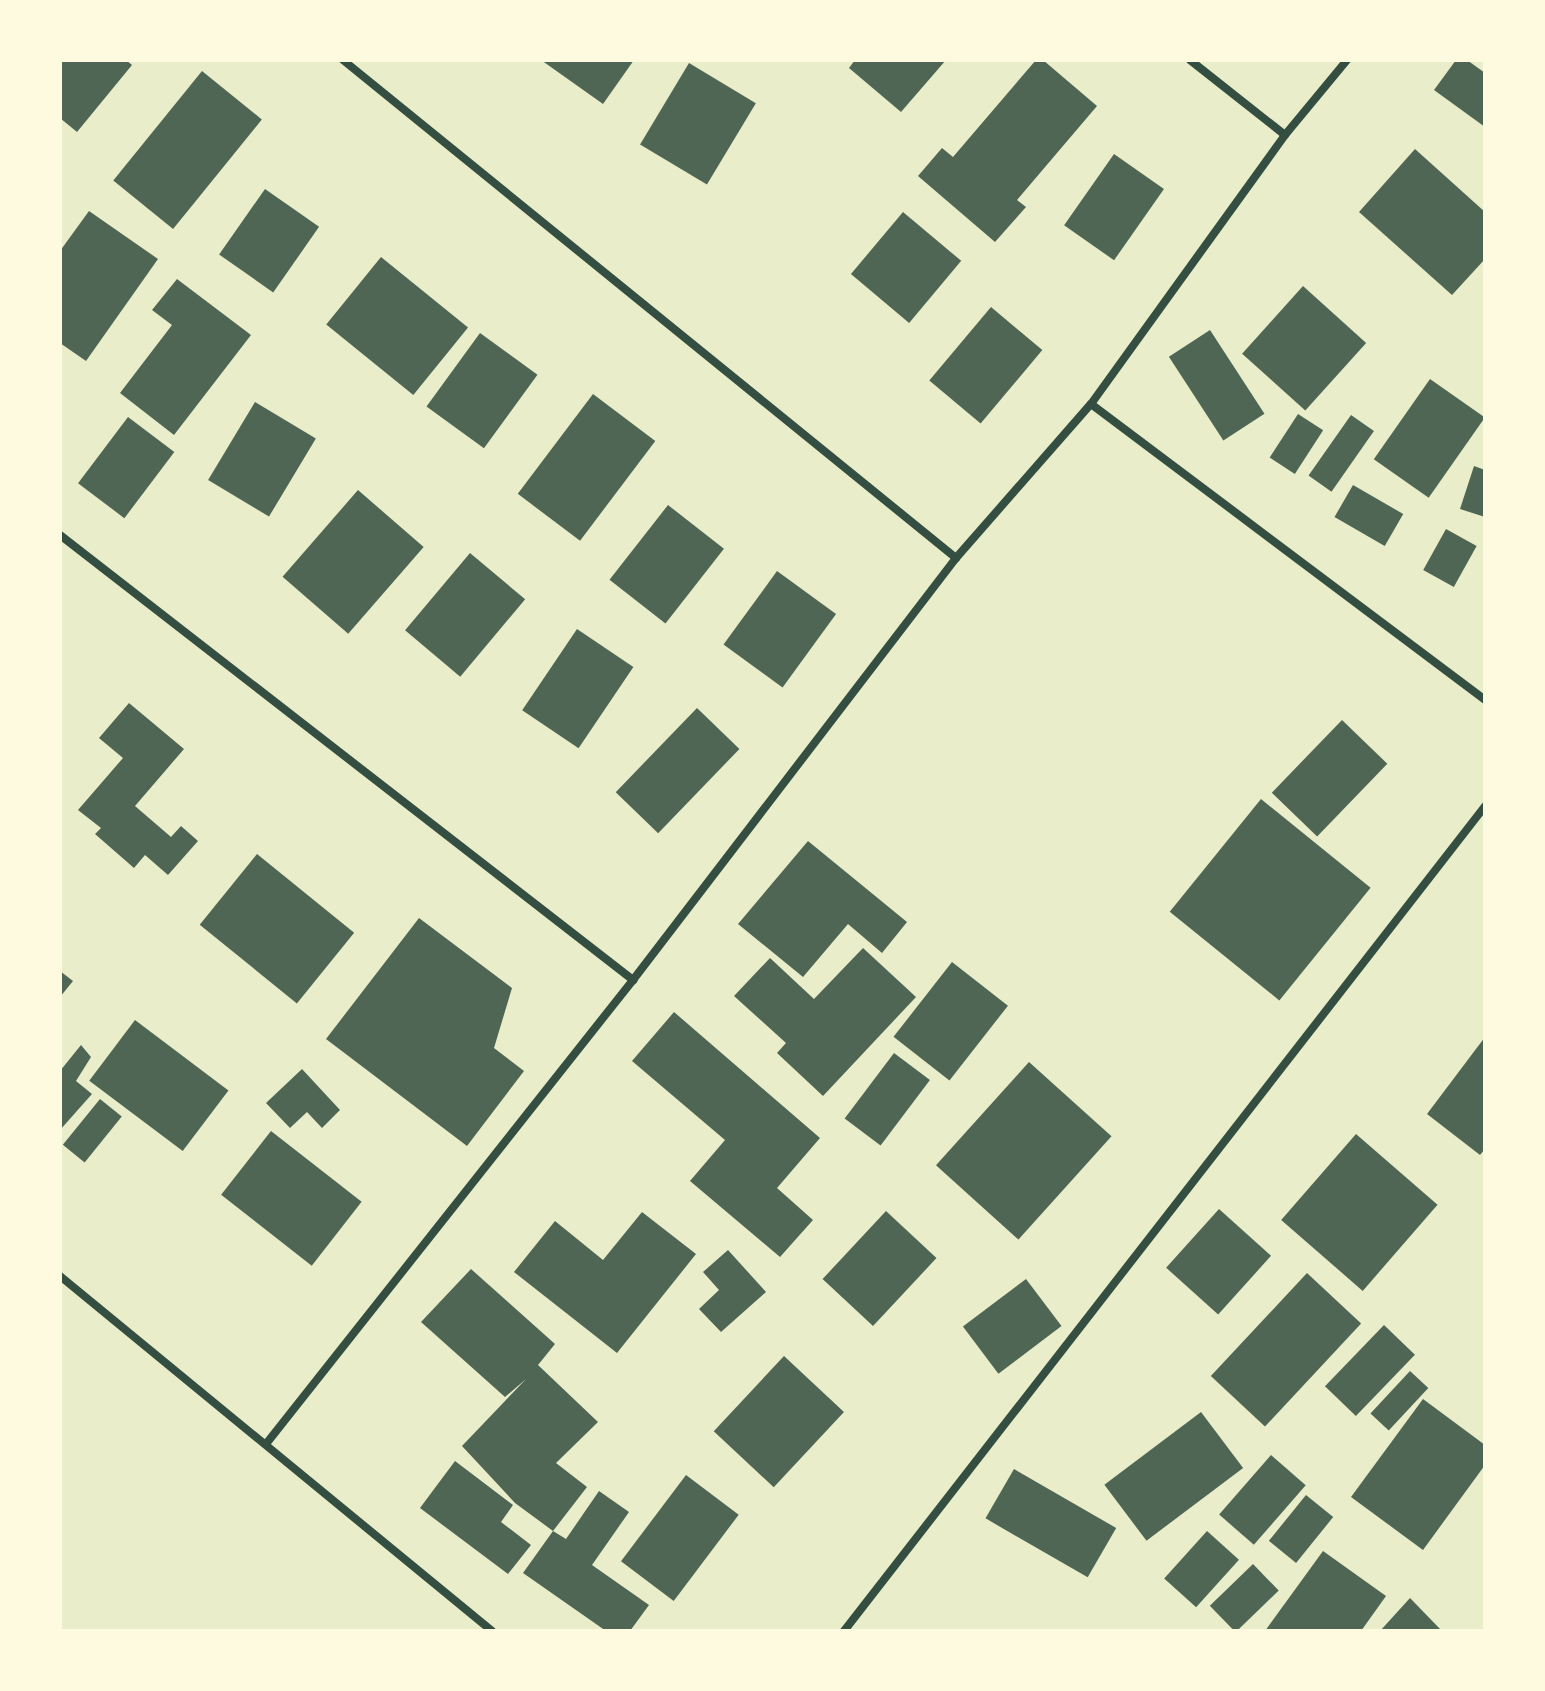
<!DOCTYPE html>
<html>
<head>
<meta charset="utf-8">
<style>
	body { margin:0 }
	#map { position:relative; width:1545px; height:1691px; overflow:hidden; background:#e9edc9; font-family:"Space Grotesk",sans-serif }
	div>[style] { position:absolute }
	.building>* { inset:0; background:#4f6655; transform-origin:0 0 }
	.minor>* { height:8px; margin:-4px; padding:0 4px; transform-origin:4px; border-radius:4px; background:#344e41 }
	span { translate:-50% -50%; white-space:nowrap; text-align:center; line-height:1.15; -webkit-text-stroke:7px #fefae0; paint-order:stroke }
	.frame { position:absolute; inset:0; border:62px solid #fefae0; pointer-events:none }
</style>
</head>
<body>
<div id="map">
	<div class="building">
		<div style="clip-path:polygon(60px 60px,126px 60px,132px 65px,77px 132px,60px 118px)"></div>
		<div style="clip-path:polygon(541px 60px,634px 60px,603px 104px)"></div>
		<div style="clip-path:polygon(855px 60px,946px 60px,901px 112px,849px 68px)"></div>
		<div style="clip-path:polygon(1036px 60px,1043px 60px,1097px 106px,1017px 200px,1026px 207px,995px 242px,918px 176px,942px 148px,953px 157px)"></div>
		<div style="clip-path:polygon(1456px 60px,1467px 60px,1485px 73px,1485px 127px,1434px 90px)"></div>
		<div style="left:689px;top:63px;width:78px;height:95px;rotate:31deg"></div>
		<div style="left:202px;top:71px;width:77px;height:141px;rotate:39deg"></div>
		<div style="clip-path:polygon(1415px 149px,1485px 212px,1485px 259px,1452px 295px,1359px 212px)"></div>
		<div style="left:1114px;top:154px;width:61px;height:87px;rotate:35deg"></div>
		<div style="left:265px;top:189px;width:66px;height:80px;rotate:35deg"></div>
		<div style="clip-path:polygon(89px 211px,158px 259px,86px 361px,60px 343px,60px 251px)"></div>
		<div style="left:903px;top:212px;width:76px;height:81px;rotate:40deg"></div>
		<div style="left:381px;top:257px;width:112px;height:87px;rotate:39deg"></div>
		<div style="clip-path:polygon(177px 279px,251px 335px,174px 435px,120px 393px,172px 325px,152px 310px)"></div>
		<div style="left:1303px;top:286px;width:85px;height:91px;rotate:42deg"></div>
		<div style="left:991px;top:307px;width:67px;height:96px;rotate:40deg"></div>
		<div style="left:1210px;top:330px;width:100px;height:49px;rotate:57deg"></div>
		<div style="left:480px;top:333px;width:71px;height:91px;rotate:36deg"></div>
		<div style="left:1430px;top:379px;width:67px;height:98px;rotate:35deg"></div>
		<div style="left:593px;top:394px;width:78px;height:125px;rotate:37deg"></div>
		<div style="left:255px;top:402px;width:71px;height:91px;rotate:31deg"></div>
		<div style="left:1298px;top:414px;width:30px;height:52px;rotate:33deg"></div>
		<div style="left:1351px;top:415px;width:28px;height:74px;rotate:35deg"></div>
		<div style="left:128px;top:417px;width:58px;height:83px;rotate:37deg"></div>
		<div style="clip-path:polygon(1474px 466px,1485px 470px,1485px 517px,1460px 509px)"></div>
		<div style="left:1353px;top:485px;width:58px;height:37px;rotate:30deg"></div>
		<div style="left:358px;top:490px;width:87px;height:115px;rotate:41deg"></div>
		<div style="left:668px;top:505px;width:71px;height:95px;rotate:38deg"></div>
		<div style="left:1446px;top:529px;width:35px;height:47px;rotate:29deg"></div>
		<div style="left:470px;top:553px;width:72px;height:101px;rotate:40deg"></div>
		<div style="left:777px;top:571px;width:73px;height:91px;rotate:36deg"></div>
		<div style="left:577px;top:629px;width:68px;height:98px;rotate:34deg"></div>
		<div style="clip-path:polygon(129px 703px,184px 749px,135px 806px,171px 837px,181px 826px,198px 841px,168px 875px,145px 855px,134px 868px,95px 834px,101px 828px,78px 810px,123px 758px,99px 738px)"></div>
		<div style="left:697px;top:708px;width:59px;height:117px;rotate:44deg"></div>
		<div style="left:1342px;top:720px;width:63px;height:101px;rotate:44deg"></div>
		<div style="left:1261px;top:799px;width:141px;height:145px;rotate:39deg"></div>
		<div style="clip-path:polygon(808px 841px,907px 922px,882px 953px,848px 924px,803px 977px,738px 924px)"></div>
		<div style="left:257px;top:854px;width:125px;height:91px;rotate:39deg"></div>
		<div style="clip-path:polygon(419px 918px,512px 988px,494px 1048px,524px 1071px,467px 1146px,326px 1039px)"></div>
		<div style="clip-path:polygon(863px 948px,916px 997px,823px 1096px,777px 1053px,786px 1043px,734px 996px,770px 958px,814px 999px)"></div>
		<div style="left:952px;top:962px;width:71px;height:95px;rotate:38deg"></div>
		<div style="clip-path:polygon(60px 971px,73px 981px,60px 997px)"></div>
		<div style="clip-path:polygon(674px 1012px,820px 1138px,777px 1188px,813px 1220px,780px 1257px,690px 1181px,725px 1140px,632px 1061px)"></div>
		<div style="left:135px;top:1020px;width:117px;height:76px;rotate:37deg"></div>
		<div style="clip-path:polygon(1485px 1037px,1485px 1149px,1480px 1155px,1427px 1114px)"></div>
		<div style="clip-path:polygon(81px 1045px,91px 1057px,76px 1081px,92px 1094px,60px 1130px,60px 1071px)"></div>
		<div style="left:894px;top:1053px;width:45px;height:82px;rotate:37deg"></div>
		<div style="left:1029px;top:1062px;width:111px;height:139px;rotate:42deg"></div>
		<div style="clip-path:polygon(302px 1069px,340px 1110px,322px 1128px,307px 1112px,290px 1128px,266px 1103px)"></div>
		<div style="left:100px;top:1099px;width:28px;height:59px;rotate:39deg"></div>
		<div style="left:271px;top:1131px;width:115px;height:81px;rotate:38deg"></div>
		<div style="left:1356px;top:1134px;width:108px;height:114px;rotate:41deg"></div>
		<div style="left:1219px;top:1209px;width:70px;height:79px;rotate:42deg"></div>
		<div style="left:886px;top:1211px;width:69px;height:93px;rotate:43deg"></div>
		<div style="clip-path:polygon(642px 1212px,696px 1254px,617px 1353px,514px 1272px,555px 1221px,603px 1260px)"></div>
		<div style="clip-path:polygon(728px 1250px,766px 1292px,721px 1332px,699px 1309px,719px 1290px,703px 1272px)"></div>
		<div style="clip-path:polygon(471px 1269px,555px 1344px,538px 1365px,598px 1422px,556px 1463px,587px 1487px,553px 1531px,515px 1503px,462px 1446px,526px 1379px,505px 1397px,421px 1322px)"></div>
		<div style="left:1307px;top:1273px;width:74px;height:141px;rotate:43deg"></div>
		<div style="left:1026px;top:1279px;width:59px;height:79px;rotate:53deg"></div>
		<div style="left:1384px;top:1325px;width:43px;height:85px;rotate:44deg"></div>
		<div style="left:784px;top:1356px;width:82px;height:103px;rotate:43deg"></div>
		<div style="left:1410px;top:1371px;width:25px;height:58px;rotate:43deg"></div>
		<div style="clip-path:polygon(1423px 1399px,1485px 1445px,1485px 1465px,1423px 1550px,1351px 1497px)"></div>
		<div style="left:1201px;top:1412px;width:70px;height:121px;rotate:53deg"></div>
		<div style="left:1271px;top:1455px;width:46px;height:79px;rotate:41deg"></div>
		<div style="clip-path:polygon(455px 1461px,513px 1505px,501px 1522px,531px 1545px,508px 1574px,420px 1508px)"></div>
		<div style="left:1014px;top:1469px;width:118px;height:57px;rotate:30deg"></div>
		<div style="left:686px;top:1475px;width:66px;height:108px;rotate:37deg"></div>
		<div style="clip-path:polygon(599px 1491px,629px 1512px,592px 1565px,649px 1605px,630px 1631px,606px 1631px,523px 1573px,553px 1531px,566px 1539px)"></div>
		<div style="left:1306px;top:1495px;width:35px;height:59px;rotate:39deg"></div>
		<div style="left:1207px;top:1531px;width:43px;height:64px;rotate:42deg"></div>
		<div style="clip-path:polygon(1323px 1551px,1386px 1596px,1361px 1631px,1265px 1631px)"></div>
		<div style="left:1253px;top:1564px;width:37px;height:60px;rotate:46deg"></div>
		<div style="clip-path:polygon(1410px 1598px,1442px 1631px,1380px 1631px)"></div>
	</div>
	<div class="minor">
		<div style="left:343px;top:60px;width:790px;rotate:39.09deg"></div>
		<div style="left:1190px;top:60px;width:121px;rotate:38.3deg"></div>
		<div style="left:1091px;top:404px;width:493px;rotate:36.9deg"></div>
		<div style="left:60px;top:535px;width:726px;rotate:37.83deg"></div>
		<div style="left:60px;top:1276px;width:559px;rotate:39.41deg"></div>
		<div style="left:266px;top:1444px;width:592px;rotate:-51.66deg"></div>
		<div style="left:633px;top:980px;width:531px;rotate:-52.57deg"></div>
		<div style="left:956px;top:558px;width:205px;rotate:-48.8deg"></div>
		<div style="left:1091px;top:404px;width:332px;rotate:-54.2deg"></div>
		<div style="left:1285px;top:135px;width:97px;rotate:-50.4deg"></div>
		<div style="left:844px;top:1631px;width:1045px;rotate:-52.15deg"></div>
	</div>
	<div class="frame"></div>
</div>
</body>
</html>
